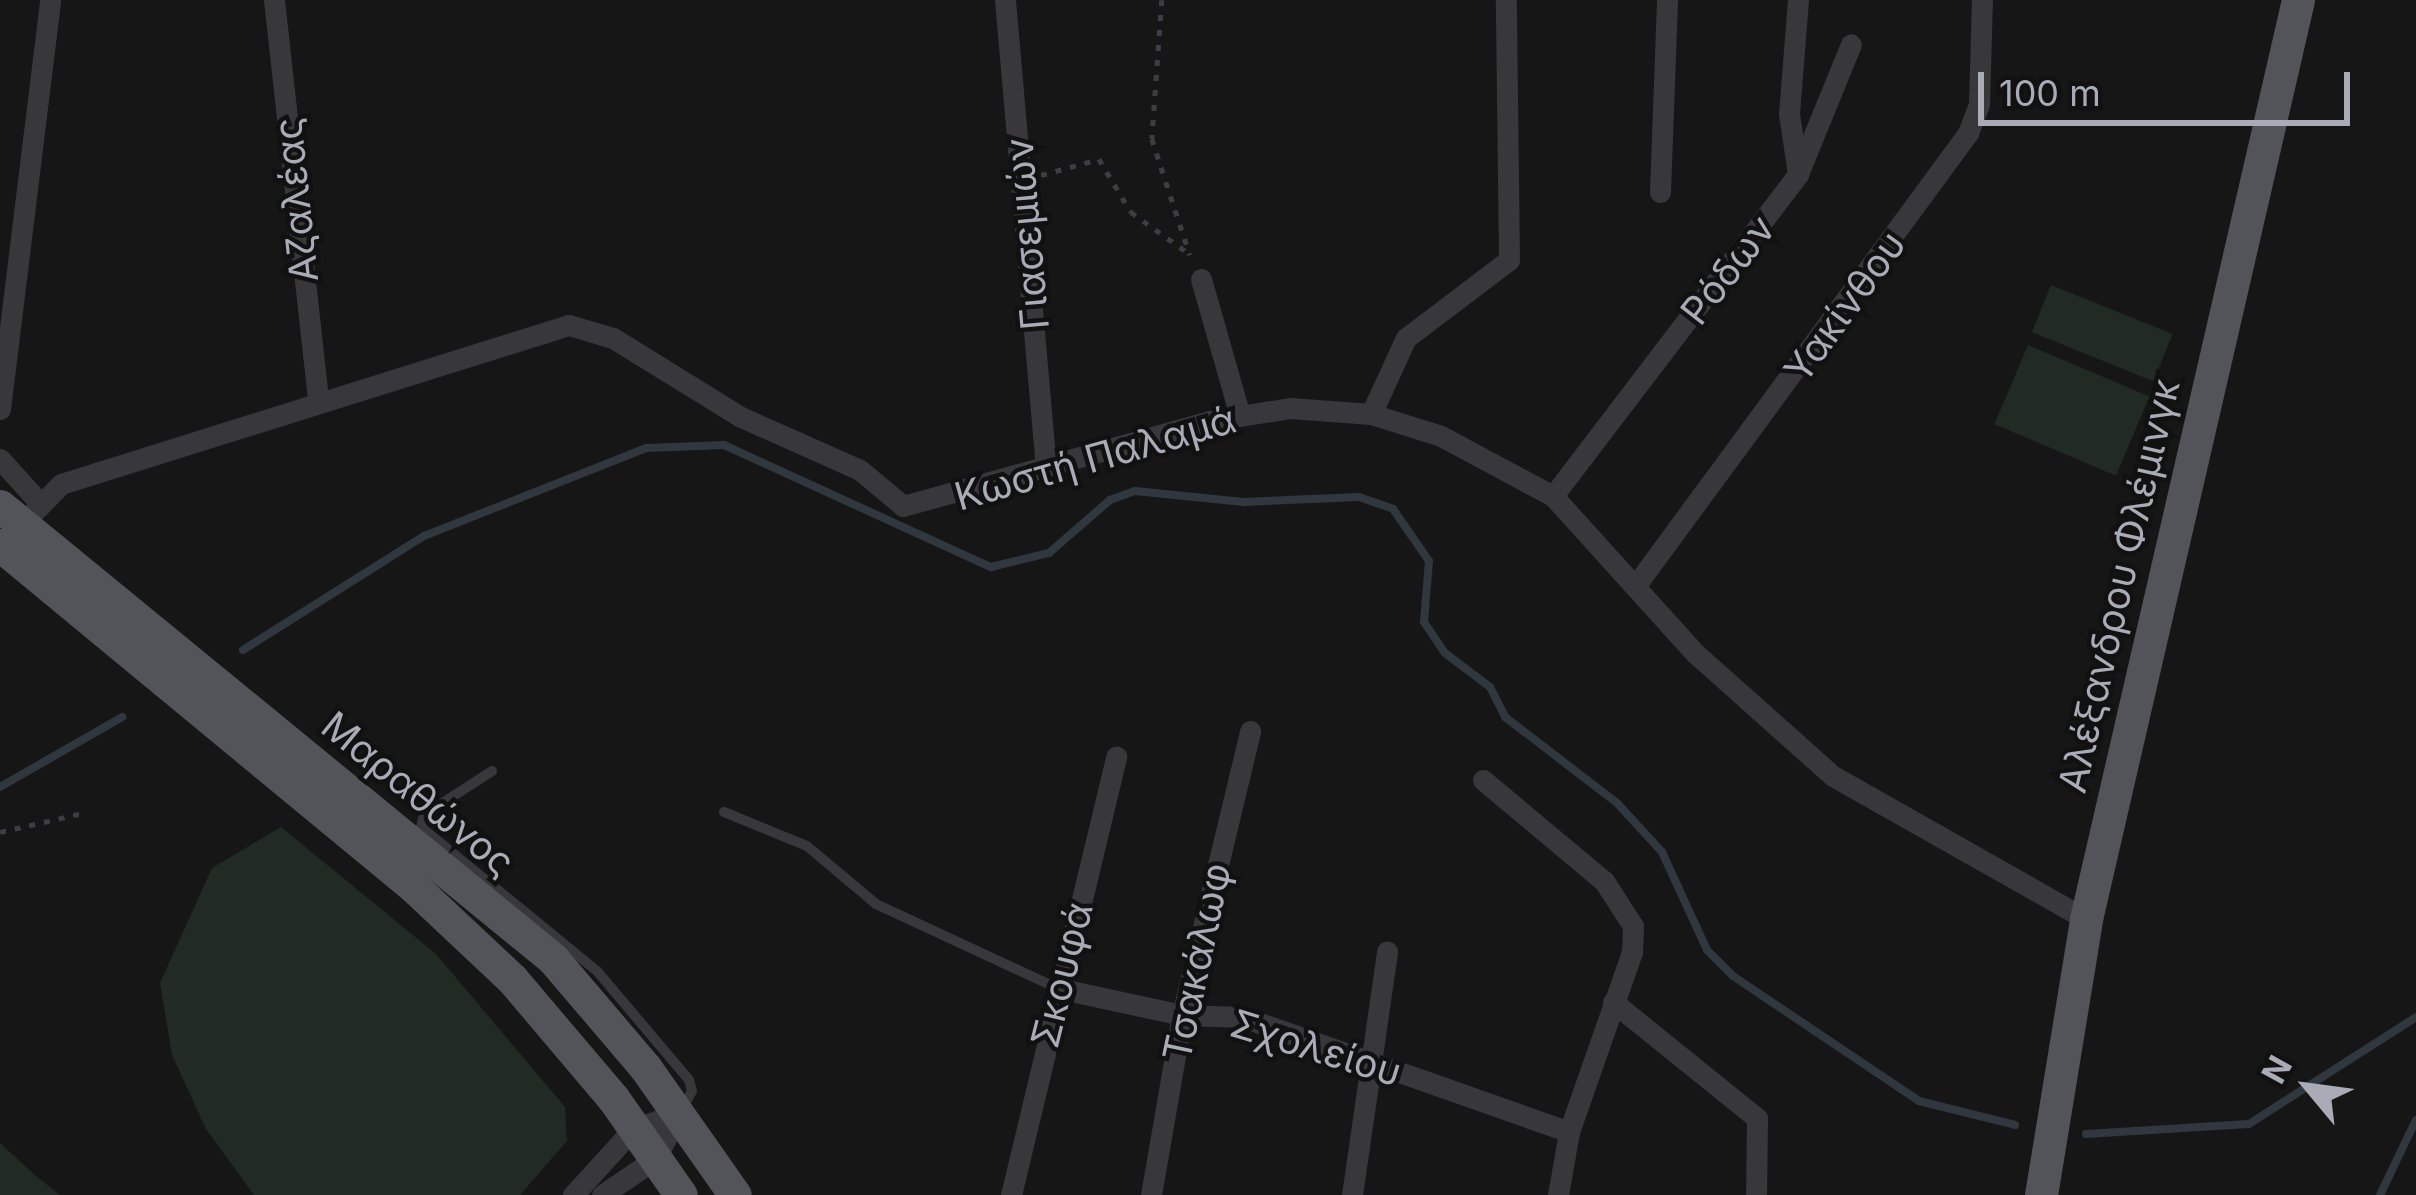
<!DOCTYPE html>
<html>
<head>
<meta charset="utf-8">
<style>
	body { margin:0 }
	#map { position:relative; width:2416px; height:1195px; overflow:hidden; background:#161617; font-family:Inter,sans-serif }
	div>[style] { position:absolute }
	.green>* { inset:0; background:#222a24; transform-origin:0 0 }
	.stream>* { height:8px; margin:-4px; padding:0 4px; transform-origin:4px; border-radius:4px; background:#30373f }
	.path>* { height:4.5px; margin-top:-2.25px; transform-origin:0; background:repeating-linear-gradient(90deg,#3d3e43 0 6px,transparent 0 15px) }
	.lane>* { height:10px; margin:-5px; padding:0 5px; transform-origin:5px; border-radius:5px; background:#37373c }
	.street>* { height:21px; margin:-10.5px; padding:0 10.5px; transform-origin:10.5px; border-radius:10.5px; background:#37373c }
	.primary>* { height:33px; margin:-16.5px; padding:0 16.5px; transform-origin:16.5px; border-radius:16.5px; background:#53545a }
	span { translate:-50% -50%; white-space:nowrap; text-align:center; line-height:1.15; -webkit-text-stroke:9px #111112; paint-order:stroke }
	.street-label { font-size:39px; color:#a9abb6 }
	.north { position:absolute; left:2248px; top:1027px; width:120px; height:120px; -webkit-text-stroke:9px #111112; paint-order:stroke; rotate:299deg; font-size:33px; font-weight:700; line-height:48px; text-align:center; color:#a9abb6 }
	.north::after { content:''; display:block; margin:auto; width:42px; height:54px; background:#a9abb6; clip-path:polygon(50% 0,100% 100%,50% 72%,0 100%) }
	.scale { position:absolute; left:1978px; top:72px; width:372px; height:54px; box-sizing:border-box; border:6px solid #a9abb6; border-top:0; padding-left:15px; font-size:36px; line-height:42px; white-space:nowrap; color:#a9abb6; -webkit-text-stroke:9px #111112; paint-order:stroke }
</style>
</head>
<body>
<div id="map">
	<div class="green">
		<div style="left:2051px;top:285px;width:131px;height:51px;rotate:22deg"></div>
		<div style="left:2028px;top:345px;width:132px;height:86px;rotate:23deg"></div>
		<div style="clip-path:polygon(281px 827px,436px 954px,565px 1107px,567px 1141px,520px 1195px,254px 1195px,206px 1129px,172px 1055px,160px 983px,212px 868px)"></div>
		<div style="clip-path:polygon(0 1143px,37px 1177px,60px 1195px,0 1195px)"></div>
	</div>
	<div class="stream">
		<div style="left:243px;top:650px;width:214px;rotate:-32.2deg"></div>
		<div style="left:424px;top:536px;width:239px;rotate:-21.6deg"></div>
		<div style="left:646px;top:448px;width:78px;rotate:-2.2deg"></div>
		<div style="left:724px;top:445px;width:294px;rotate:24.6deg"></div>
		<div style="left:991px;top:567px;width:60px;rotate:-13.6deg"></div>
		<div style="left:1049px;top:553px;width:81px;rotate:-41deg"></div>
		<div style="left:1110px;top:500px;width:27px;rotate:-20deg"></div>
		<div style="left:1135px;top:491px;width:109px;rotate:5.8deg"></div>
		<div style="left:1243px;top:502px;width:116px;rotate:-2.5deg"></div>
		<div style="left:1359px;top:497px;width:36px;rotate:19deg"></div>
		<div style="left:1393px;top:509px;width:63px;rotate:55.3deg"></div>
		<div style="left:1429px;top:561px;width:61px;rotate:94.7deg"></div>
		<div style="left:1424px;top:622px;width:37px;rotate:56deg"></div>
		<div style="left:1445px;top:653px;width:56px;rotate:37.1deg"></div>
		<div style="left:1490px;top:687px;width:34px;rotate:63deg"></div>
		<div style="left:1505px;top:717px;width:141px;rotate:37.5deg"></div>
		<div style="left:1617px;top:803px;width:67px;rotate:47.4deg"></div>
		<div style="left:1662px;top:852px;width:108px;rotate:65.3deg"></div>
		<div style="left:1707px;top:950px;width:37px;rotate:45deg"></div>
		<div style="left:1733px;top:976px;width:224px;rotate:33.9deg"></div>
		<div style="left:1919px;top:1101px;width:99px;rotate:14deg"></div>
		<div style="left:0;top:787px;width:141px;rotate:-29.8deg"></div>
		<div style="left:2086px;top:1134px;width:163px;rotate:-3.5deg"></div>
		<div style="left:2249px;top:1124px;width:198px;rotate:-32.6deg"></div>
		<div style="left:2380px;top:1195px;width:83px;rotate:-64.4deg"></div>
	</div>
	<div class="path">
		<div style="left:1162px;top:0;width:139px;rotate:94.1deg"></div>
		<div style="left:1152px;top:139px;width:122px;rotate:71.9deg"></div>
		<div style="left:1041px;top:175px;width:60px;rotate:-15.4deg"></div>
		<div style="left:1099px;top:159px;width:62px;rotate:58.9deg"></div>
		<div style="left:1131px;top:212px;width:70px;rotate:35.7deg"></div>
		<div style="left:0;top:832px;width:89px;rotate:-12.9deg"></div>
	</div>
	<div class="lane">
		<div style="left:492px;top:771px;width:81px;rotate:147.1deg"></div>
		<div style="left:424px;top:815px;width:12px;rotate:104deg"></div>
		<div style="left:421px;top:827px;width:227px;rotate:39.3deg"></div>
		<div style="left:597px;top:971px;width:143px;rotate:49.8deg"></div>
		<div style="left:689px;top:1080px;width:11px;rotate:75deg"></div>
		<div style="left:692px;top:1091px;width:23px;rotate:119deg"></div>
		<div style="left:724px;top:812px;width:90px;rotate:22.3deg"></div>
		<div style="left:807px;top:846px;width:90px;rotate:40deg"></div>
		<div style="left:876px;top:904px;width:200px;rotate:24.9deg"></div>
	</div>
	<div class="street">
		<div style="left:274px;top:0;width:402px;rotate:83.7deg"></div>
		<div style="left:1005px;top:0;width:471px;rotate:85deg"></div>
		<div style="left:1798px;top:174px;width:140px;rotate:-67.8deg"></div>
		<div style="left:1660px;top:192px;width:192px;rotate:-87.9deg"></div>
		<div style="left:1201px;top:279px;width:142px;rotate:74.1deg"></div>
		<div style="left:0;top:409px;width:412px;rotate:-83deg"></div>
		<div style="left:1371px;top:414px;width:84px;rotate:-65.3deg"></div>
		<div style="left:1406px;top:338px;width:129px;rotate:-37.1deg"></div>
		<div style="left:1509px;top:260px;width:260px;rotate:-90.7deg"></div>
		<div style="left:0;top:459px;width:57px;rotate:47.9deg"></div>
		<div style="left:1553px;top:496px;width:405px;rotate:-52.7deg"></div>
		<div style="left:1798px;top:174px;width:61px;rotate:-98.5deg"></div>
		<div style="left:1789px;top:114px;width:114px;rotate:-85.5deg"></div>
		<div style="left:22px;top:524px;width:56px;rotate:-45.7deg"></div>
		<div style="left:61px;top:484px;width:532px;rotate:-17.38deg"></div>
		<div style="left:569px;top:325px;width:46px;rotate:16.5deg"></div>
		<div style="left:613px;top:338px;width:150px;rotate:31.7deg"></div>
		<div style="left:741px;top:417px;width:130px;rotate:24deg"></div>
		<div style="left:860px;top:470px;width:56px;rotate:39.9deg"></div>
		<div style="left:903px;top:506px;width:318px;rotate:-15.5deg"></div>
		<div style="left:1209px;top:421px;width:82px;rotate:-9.1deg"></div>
		<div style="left:1290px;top:408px;width:81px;rotate:4.2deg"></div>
		<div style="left:1371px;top:414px;width:73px;rotate:17.4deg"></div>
		<div style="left:1441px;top:436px;width:127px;rotate:28.2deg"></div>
		<div style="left:1553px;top:496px;width:213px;rotate:47.9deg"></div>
		<div style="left:1696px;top:654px;width:183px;rotate:41.7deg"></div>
		<div style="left:1833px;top:776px;width:291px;rotate:29.5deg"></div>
		<div style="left:1636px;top:585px;width:561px;rotate:-53.7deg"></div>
		<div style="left:1968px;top:133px;width:30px;rotate:-69deg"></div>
		<div style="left:1979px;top:105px;width:105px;rotate:-88.4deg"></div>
		<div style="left:1483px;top:780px;width:158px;rotate:39.9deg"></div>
		<div style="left:1604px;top:881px;width:54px;rotate:57.2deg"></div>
		<div style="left:1633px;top:926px;width:26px;rotate:92deg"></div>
		<div style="left:1632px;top:952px;width:191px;rotate:109.3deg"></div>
		<div style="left:1569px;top:1132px;width:64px;rotate:99.9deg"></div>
		<div style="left:1057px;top:988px;width:128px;rotate:12.2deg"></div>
		<div style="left:1182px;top:1015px;width:61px;rotate:1.9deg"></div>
		<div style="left:1243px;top:1017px;width:346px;rotate:19.4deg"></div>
		<div style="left:1613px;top:1002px;width:185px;rotate:38.9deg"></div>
		<div style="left:1757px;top:1118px;width:77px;rotate:90.7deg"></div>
		<div style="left:573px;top:1195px;width:91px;rotate:-47.7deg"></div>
		<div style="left:634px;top:1128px;width:47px;rotate:-17.3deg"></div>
		<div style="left:679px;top:1114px;width:51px;rotate:118.1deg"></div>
		<div style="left:655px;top:1159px;width:64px;rotate:145.8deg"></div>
		<div style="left:1011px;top:1195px;width:451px;rotate:-76.5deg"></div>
		<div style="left:1151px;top:1195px;width:183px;rotate:-80.2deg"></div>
		<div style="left:1182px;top:1015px;width:292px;rotate:-76.5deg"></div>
		<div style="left:1352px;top:1195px;width:246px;rotate:-81.8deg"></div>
	</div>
	<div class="primary">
		<div style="left:0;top:506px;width:715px;rotate:39.32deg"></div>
		<div style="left:553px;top:959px;width:142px;rotate:49.6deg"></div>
		<div style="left:645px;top:1067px;width:156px;rotate:54.9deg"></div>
		<div style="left:0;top:545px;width:536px;rotate:39.55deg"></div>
		<div style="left:413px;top:886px;width:136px;rotate:43.2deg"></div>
		<div style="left:512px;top:979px;width:156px;rotate:49.7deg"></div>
		<div style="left:613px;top:1098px;width:118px;rotate:55deg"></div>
		<div style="left:2041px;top:1195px;width:280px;rotate:-80.7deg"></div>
		<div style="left:2086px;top:919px;width:943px;rotate:-77.01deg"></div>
	</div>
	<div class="street-label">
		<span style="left:296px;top:200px;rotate:-96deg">Αζαλέας</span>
		<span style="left:1027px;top:234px;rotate:-95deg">Γιασεμιών</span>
		<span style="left:1728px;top:270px;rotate:-52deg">Ρόδων</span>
		<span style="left:1845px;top:307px;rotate:-54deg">Υακίνθου</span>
		<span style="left:1095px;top:458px;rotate:-16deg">Κωστή Παλαμά</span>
		<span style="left:2119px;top:586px;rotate:-77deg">Αλέξανδρου Φλέμινγκ</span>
		<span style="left:418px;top:794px;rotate:39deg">Μαραθώνος</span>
		<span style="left:1197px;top:962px;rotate:-78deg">Τσακάλωφ</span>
		<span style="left:1062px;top:975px;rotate:-76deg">Σκουφά</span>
		<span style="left:1316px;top:1048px;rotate:17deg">Σχολείου</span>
	</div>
	<div class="north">N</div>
	<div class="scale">100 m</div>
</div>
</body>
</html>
